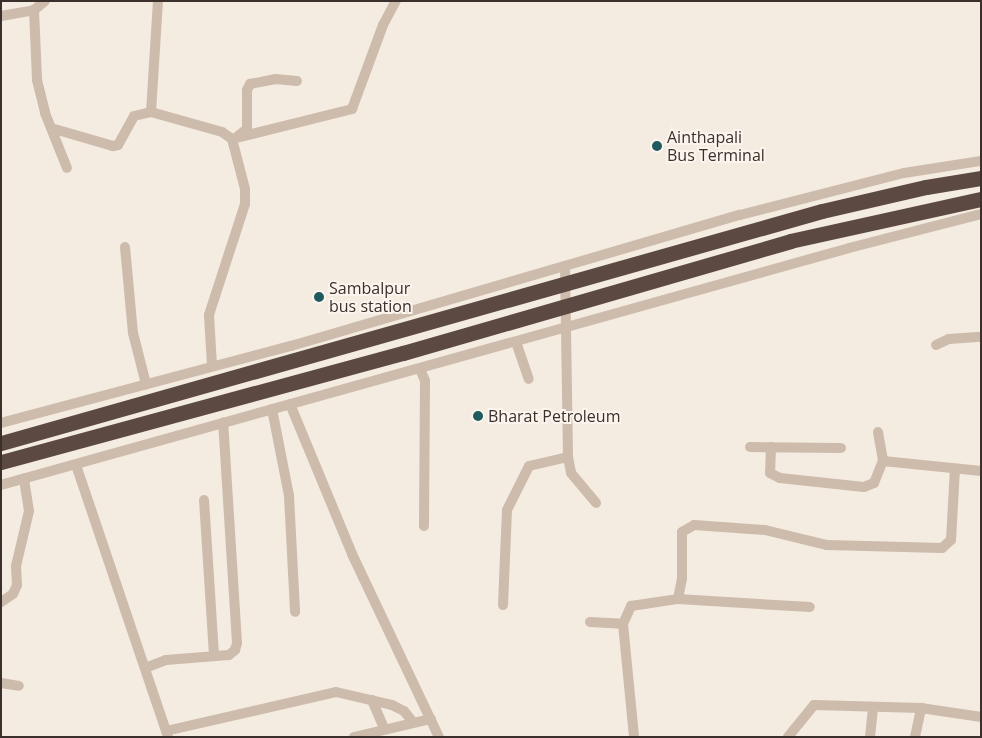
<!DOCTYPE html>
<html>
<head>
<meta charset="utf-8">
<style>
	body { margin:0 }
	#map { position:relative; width:982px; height:738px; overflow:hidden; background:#f4ebe1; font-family:"Open Sans",sans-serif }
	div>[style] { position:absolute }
	.minor>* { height:10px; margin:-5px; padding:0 5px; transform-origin:5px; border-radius:5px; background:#cdbbac }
	.highway>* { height:15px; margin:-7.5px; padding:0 7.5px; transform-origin:7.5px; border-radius:7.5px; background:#5c4a42 }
	.dots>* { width:14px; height:14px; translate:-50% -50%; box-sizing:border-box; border:2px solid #fbf5ee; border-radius:50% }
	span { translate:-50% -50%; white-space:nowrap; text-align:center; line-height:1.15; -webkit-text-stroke:4px #fbf5ee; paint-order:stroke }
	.poi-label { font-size:16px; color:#3b302b }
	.left { translate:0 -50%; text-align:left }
	.frame { position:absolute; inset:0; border:2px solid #3b302b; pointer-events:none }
</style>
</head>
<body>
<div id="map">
	<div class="minor">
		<div style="left:34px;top:10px;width:70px;rotate:87.5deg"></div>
		<div style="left:37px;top:80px;width:34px;rotate:76deg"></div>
		<div style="left:45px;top:113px;width:59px;rotate:68.2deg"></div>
		<div style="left:1px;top:16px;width:34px;rotate:-10deg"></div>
		<div style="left:34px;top:10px;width:14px;rotate:-39deg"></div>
		<div style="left:151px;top:112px;width:111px;rotate:-86.4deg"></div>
		<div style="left:51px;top:128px;width:65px;rotate:16.2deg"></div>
		<div style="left:113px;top:146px;width:5px;rotate:-11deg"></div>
		<div style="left:118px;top:145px;width:33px;rotate:-61deg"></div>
		<div style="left:134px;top:116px;width:17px;rotate:-13deg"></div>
		<div style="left:151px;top:112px;width:74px;rotate:15.7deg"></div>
		<div style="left:222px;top:132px;width:12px;rotate:35deg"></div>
		<div style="left:232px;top:139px;width:52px;rotate:75.4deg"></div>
		<div style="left:245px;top:189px;width:15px;rotate:90deg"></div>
		<div style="left:245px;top:204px;width:117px;rotate:108deg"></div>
		<div style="left:209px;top:315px;width:51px;rotate:86.6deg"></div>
		<div style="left:238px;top:136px;width:11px;rotate:-38deg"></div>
		<div style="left:247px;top:129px;width:39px;rotate:-90deg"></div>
		<div style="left:247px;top:90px;width:7px;rotate:-63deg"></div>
		<div style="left:250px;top:84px;width:25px;rotate:-11deg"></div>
		<div style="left:275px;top:79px;width:22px;rotate:5deg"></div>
		<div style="left:232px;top:139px;width:124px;rotate:-14deg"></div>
		<div style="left:352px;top:109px;width:90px;rotate:-69.7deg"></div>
		<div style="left:383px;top:25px;width:27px;rotate:-62deg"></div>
		<div style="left:125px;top:247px;width:86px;rotate:84.7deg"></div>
		<div style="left:133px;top:333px;width:53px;rotate:75.7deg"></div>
		<div style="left:516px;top:342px;width:39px;rotate:71deg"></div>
		<div style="left:936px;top:345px;width:14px;rotate:-25deg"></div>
		<div style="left:949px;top:339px;width:32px;rotate:-4deg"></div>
		<div style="left:420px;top:369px;width:13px;rotate:67deg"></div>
		<div style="left:425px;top:381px;width:145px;rotate:90.4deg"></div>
		<div style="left:290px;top:404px;width:162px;rotate:67.5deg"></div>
		<div style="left:352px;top:554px;width:203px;rotate:64.6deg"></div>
		<div style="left:272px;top:409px;width:89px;rotate:78.9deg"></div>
		<div style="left:289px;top:496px;width:116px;rotate:87deg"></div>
		<div style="left:1px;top:423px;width:300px;rotate:-14.9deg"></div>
		<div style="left:291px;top:346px;width:468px;rotate:-16.3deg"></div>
		<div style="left:740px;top:215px;width:169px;rotate:-14.4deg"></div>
		<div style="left:904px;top:173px;width:78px;rotate:-8.9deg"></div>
		<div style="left:878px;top:432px;width:29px;rotate:80deg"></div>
		<div style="left:883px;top:461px;width:99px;rotate:5.8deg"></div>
		<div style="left:750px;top:447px;width:91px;rotate:0.6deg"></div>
		<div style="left:771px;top:447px;width:26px;rotate:92deg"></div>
		<div style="left:770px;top:473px;width:11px;rotate:27deg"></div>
		<div style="left:780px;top:478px;width:84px;rotate:6.1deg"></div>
		<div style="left:864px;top:487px;width:11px;rotate:-22deg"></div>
		<div style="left:874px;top:483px;width:24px;rotate:-68deg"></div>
		<div style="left:568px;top:457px;width:16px;rotate:79deg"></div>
		<div style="left:571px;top:473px;width:39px;rotate:50deg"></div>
		<div style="left:76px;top:465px;width:287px;rotate:71.3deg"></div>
		<div style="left:1px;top:485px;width:880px;rotate:-15.61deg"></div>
		<div style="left:849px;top:248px;width:136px;rotate:-14.4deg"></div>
		<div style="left:204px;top:500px;width:156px;rotate:86.3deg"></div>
		<div style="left:678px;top:599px;width:132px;rotate:3.5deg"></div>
		<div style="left:1px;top:602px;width:14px;rotate:-34deg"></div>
		<div style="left:13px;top:594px;width:10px;rotate:-66deg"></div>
		<div style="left:17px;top:585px;width:19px;rotate:-93deg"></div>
		<div style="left:16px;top:566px;width:57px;rotate:-76.7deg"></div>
		<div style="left:29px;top:511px;width:33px;rotate:-99deg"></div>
		<div style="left:503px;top:605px;width:95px;rotate:-87.6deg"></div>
		<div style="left:507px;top:510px;width:49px;rotate:-63.4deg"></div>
		<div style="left:529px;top:466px;width:40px;rotate:-13deg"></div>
		<div style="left:568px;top:457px;width:191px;rotate:-90.9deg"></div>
		<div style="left:590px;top:622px;width:33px;rotate:3deg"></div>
		<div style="left:623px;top:624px;width:114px;rotate:84.4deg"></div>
		<div style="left:623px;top:624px;width:20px;rotate:-66deg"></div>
		<div style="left:631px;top:606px;width:48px;rotate:-8.5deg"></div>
		<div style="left:678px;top:599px;width:21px;rotate:-79deg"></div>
		<div style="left:682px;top:578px;width:46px;rotate:-90deg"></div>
		<div style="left:682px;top:532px;width:14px;rotate:-30deg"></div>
		<div style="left:694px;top:525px;width:71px;rotate:4deg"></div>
		<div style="left:765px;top:530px;width:64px;rotate:13.6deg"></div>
		<div style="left:827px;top:545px;width:115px;rotate:1.5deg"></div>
		<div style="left:942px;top:548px;width:12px;rotate:-42deg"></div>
		<div style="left:951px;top:540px;width:71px;rotate:-86.8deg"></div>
		<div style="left:145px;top:668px;width:22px;rotate:-21deg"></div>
		<div style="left:166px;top:660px;width:63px;rotate:-4.5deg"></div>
		<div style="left:229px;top:655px;width:8px;rotate:-40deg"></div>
		<div style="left:235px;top:650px;width:7px;rotate:-74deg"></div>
		<div style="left:237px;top:643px;width:221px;rotate:-93.6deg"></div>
		<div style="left:1px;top:683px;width:18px;rotate:9deg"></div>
		<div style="left:372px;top:700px;width:30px;rotate:67deg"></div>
		<div style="left:166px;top:731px;width:174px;rotate:-12.9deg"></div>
		<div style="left:336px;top:692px;width:57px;rotate:13.1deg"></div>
		<div style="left:392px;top:705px;width:13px;rotate:27deg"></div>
		<div style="left:404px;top:711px;width:13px;rotate:51deg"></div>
		<div style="left:354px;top:737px;width:79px;rotate:-13.2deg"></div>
		<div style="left:788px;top:737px;width:41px;rotate:-50.9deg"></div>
		<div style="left:814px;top:705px;width:107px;rotate:1.6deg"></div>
		<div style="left:921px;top:708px;width:61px;rotate:8.5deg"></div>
		<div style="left:870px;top:737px;width:28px;rotate:-84deg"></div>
		<div style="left:915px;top:737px;width:30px;rotate:-78deg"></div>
	</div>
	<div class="highway">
		<div style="left:1px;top:443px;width:853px;rotate:-15.78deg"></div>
		<div style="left:822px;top:211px;width:107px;rotate:-13deg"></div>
		<div style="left:926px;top:187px;width:56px;rotate:-9.3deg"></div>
		<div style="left:1px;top:462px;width:417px;rotate:-15.2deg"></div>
		<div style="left:403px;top:353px;width:403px;rotate:-16.1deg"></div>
		<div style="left:790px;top:241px;width:196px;rotate:-12.4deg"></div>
	</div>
	<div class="dots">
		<div style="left:657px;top:146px;background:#1f5a5e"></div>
		<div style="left:319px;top:297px;background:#1f5a5e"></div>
		<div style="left:478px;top:416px;background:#1f5a5e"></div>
	</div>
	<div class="poi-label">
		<span class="left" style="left:667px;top:146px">Ainthapali<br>Bus Terminal</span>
		<span class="left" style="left:329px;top:297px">Sambalpur<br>bus station</span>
		<span class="left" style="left:488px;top:416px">Bharat Petroleum</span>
	</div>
	<div class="frame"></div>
</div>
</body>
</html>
